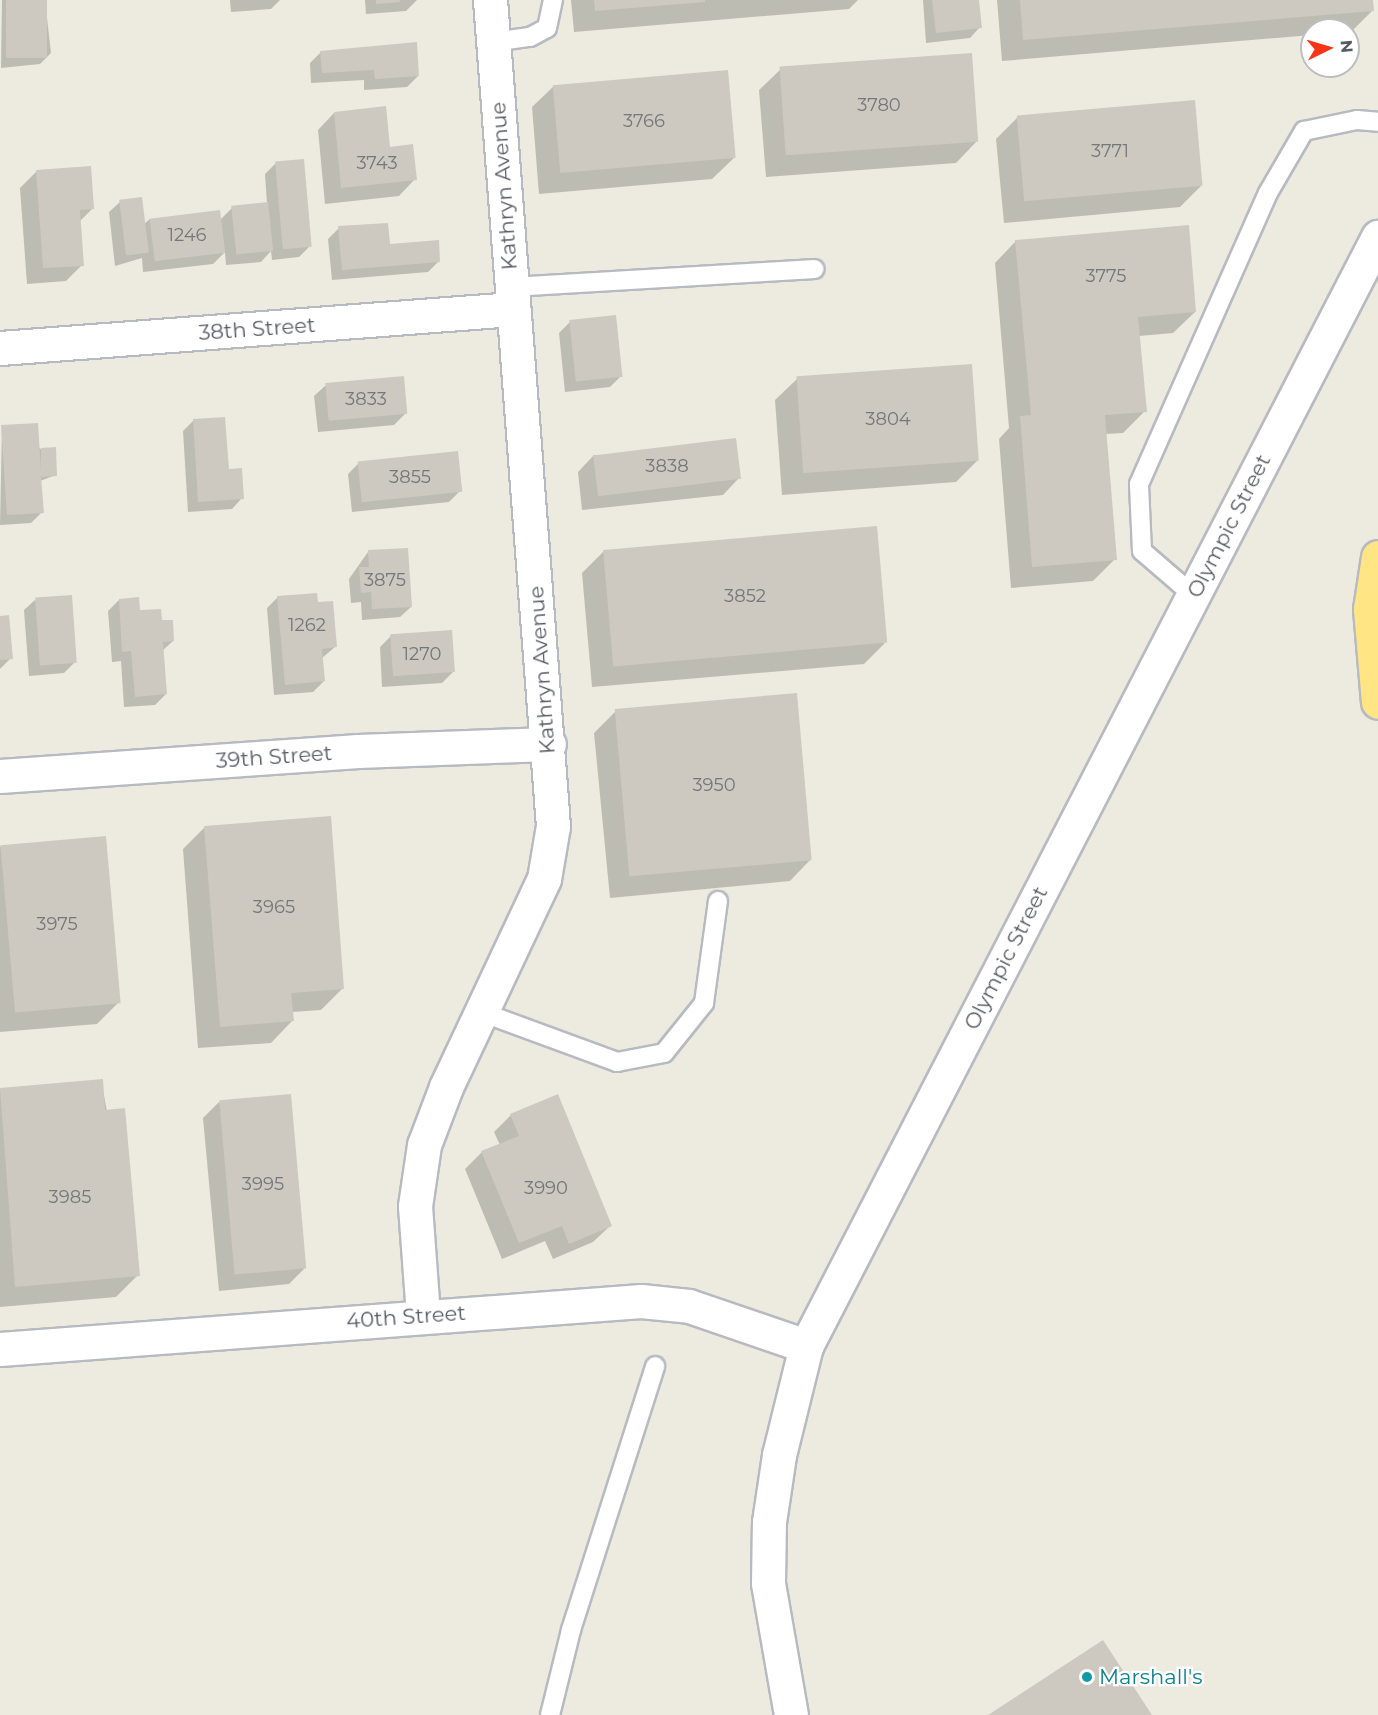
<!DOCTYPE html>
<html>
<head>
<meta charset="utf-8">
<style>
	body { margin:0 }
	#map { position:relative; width:1378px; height:1715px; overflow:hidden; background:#edebdf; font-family:Montserrat,sans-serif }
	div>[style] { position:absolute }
	.shadow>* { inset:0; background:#0003 }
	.building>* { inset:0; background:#cdc9c0; transform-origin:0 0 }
	.roads { filter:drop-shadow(2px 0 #b7bac0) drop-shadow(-2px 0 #b7bac0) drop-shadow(0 2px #b7bac0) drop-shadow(0 -2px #b7bac0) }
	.service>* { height:18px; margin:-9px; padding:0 9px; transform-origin:9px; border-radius:9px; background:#fff }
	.minor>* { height:33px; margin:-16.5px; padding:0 16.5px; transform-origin:16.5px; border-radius:16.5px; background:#fff }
	.tertiary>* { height:33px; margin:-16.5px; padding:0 16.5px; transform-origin:16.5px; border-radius:16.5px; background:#fff }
	.secondary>* { height:33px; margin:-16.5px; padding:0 16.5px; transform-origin:16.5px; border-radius:16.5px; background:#fff }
	.motorway>* { height:33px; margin:-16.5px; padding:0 16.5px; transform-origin:16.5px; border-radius:16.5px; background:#ffe584 }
	.dots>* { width:16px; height:16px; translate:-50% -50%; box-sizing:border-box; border:3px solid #fff; border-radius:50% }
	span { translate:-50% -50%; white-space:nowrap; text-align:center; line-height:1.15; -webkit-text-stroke:4.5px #fff; paint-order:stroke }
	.number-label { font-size:18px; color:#75777a }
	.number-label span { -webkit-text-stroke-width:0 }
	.street-label { font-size:21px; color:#585c62 }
	.culture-label { font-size:21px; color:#0d838f }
	.left { translate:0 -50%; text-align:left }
	.north { position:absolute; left:1300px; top:18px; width:60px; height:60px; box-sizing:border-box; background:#fff; border:2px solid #bcbec0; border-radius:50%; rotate:85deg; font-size:16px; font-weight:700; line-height:24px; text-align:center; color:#585c62 }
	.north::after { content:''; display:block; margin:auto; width:21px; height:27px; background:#fb3317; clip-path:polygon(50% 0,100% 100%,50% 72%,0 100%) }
</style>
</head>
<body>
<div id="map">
	<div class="shadow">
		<div style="clip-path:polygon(2px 0,45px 0,51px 53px,40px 64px,1px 68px)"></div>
		<div style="clip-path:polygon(230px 0,280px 0,271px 9px,231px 12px)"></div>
		<div style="clip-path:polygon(365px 0,417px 0,406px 11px,366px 14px)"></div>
		<div style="clip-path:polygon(571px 0,858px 0,849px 9px,574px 32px)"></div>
		<div style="clip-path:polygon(977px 0,980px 27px,970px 38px,926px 43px,923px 0)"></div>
		<div style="clip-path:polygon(997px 0,1371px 0,1372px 11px,1351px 32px,1312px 30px,1312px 35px,1002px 61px)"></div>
		<div style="clip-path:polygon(321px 52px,418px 76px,407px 87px,364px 90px,364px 80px,311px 83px,310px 63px)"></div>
		<div style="clip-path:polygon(781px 69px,977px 141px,956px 163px,766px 177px,759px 90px)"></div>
		<div style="clip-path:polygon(554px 86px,734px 158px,712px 179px,539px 194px,532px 107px)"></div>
		<div style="clip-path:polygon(334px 113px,389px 149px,415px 179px,399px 196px,325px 204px,318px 130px)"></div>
		<div style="clip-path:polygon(1018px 117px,1201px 186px,1180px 207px,1004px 223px,996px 139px)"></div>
		<div style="clip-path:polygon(276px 163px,310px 246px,299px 257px,272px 260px,271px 251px,261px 262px,226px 265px,225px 252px,213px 264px,143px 272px,142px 258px,115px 266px,109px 212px,120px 202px,144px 224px,150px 219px,220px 220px,232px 208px,267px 204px,265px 174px)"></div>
		<div style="clip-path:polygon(37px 171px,92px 209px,79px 222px,82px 265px,66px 281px,27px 284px,20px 188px)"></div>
		<div style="clip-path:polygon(339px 228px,388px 245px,439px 261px,428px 272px,332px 280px,328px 239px)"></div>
		<div style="clip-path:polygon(1016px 241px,1195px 312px,1173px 333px,1139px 336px,1145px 411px,1123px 433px,1105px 434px,1115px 559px,1093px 581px,1011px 588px,999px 439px,1009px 428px,995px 263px)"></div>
		<div style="clip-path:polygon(570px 322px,621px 376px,610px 387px,565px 392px,559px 333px)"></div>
		<div style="clip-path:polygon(797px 379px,978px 460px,956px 482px,782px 495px,775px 400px)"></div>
		<div style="clip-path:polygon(325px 386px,405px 414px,394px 425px,318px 432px,314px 396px)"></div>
		<div style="clip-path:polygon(194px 420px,242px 498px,232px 509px,188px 512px,183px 431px)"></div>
		<div style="clip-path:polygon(2px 427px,41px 449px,56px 475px,40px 481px,42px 512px,31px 523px,0 525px)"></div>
		<div style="clip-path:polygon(594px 455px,739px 478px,723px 495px,582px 510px,578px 472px)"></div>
		<div style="clip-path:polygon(359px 463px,460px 491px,449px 502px,352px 512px,348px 474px)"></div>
		<div style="clip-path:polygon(604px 551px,885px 643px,864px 664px,592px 687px,582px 573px)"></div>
		<div style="clip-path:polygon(368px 552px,411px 607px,400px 617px,362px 620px,361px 602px,351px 603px,349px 579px)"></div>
		<div style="clip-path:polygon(278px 597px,317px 604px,335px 647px,322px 658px,324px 681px,313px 692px,274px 695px,267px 608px)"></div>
		<div style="clip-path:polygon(35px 600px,75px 662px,64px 673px,29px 676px,24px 610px)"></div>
		<div style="clip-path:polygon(119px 600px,160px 622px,173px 641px,162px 651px,166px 694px,155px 705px,124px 707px,121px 661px,112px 662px,108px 611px)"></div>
		<div style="clip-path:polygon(0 618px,11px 658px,0 669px)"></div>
		<div style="clip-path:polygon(391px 636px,453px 672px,442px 683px,382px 687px,380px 647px)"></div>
		<div style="clip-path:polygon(616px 711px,811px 859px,790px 881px,610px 898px,594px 733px)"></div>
		<div style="clip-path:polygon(205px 827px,343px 988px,321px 1010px,292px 1012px,292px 1021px,271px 1043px,198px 1048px,183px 849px)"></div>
		<div style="clip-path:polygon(0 846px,118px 1003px,97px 1024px,0 1032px)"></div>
		<div style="clip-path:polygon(101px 1080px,138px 1275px,116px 1297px,0 1307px,0 1089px)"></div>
		<div style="clip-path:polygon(219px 1102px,305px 1268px,289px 1284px,219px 1291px,203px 1118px)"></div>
		<div style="clip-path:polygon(511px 1115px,610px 1226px,593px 1242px,553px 1259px,545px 1241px,502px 1259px,465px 1169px,482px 1152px,500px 1145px,494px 1132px)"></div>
	</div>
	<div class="building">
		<div style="left:6px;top:0;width:41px;height:58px"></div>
		<div style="clip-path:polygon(376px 0,400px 0,400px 2px,376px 4px)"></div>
		<div style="clip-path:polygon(594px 0,705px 0,705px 2px,595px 11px)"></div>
		<div style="clip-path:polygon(932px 0,979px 0,982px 28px,936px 33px)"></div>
		<div style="clip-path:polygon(1020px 0,1373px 0,1374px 11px,1023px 40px)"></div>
		<div style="clip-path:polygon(417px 42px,419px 76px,375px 79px,374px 70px,322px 73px,320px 51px)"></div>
		<div style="left:972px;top:53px;width:89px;height:193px;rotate:86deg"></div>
		<div style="left:728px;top:70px;width:88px;height:176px;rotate:85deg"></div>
		<div style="left:1195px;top:100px;width:86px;height:179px;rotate:85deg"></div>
		<div style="clip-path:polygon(386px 106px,390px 147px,413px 144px,417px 180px,341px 188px,334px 112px)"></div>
		<div style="left:304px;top:159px;width:88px;height:29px;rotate:85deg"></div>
		<div style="clip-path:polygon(91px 166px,94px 209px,80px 210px,84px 266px,43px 268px,36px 170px)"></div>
		<div style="left:142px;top:197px;width:56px;height:23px;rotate:83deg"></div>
		<div style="left:268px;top:202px;width:49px;height:37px;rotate:84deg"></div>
		<div style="left:220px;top:210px;width:43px;height:71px;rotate:83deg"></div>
		<div style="clip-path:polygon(388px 223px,390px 244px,439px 240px,440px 262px,342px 270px,338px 226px)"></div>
		<div style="clip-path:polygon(1189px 225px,1196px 312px,1138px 317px,1147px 412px,1105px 415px,1117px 560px,1032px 567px,1020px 416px,1031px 415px,1015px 240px)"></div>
		<div style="left:616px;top:315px;width:62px;height:47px;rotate:84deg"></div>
		<div style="left:972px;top:364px;width:97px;height:176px;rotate:86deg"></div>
		<div style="left:404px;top:376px;width:38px;height:79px;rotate:85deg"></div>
		<div style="clip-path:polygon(225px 417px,229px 469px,242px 468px,244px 499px,198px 502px,193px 419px)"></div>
		<div style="clip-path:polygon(38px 423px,41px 471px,41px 448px,56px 447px,57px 476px,41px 477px,44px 513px,7px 515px,1px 425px)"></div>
		<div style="left:736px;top:438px;width:41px;height:144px;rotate:83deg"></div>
		<div style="left:458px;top:451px;width:41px;height:101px;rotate:84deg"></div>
		<div style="left:877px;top:526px;width:117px;height:275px;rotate:85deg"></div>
		<div style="clip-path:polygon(408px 548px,412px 607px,372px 609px,371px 592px,361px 593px,359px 567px,369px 567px,368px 550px)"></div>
		<div style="clip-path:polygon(317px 593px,318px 602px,333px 601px,337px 647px,322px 649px,325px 681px,285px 685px,277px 596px)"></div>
		<div style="left:72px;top:595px;width:68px;height:37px;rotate:86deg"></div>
		<div style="clip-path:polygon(139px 597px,140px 610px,161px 609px,162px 620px,173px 620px,174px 641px,163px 642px,167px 694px,135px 697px,131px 651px,122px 652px,119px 599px)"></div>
		<div style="clip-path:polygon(9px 615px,13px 659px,0 660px,0 616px)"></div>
		<div style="left:452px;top:630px;width:42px;height:62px;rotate:86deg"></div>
		<div style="left:797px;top:693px;width:168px;height:183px;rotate:85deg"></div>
		<div style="clip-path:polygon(331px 816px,344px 989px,291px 993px,294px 1021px,220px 1027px,204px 826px)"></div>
		<div style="left:106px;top:836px;width:168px;height:106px;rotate:85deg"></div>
		<div style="clip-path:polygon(103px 1079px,105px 1110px,125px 1108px,140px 1276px,15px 1287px,0 1088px)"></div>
		<div style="left:291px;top:1094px;width:175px;height:72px;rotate:85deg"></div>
		<div style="clip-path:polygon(558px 1094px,612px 1226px,569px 1244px,562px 1226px,519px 1243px,481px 1151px,519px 1136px,510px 1114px)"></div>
		<div style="clip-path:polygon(1103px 1640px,1152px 1715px,988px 1715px)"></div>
	</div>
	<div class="roads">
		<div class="service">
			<div style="left:493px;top:42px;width:37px;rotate:-8deg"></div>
			<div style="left:530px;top:37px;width:19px;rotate:-28deg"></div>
			<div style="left:547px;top:28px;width:29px;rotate:-78deg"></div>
			<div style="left:512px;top:287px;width:303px;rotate:-3.4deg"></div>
			<div style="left:1193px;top:595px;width:67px;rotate:-139.2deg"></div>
			<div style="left:1142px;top:551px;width:67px;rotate:-92.6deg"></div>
			<div style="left:1139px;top:484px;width:318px;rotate:-66.1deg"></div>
			<div style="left:1268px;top:193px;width:72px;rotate:-59.9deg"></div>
			<div style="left:1304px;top:131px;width:54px;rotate:-11.7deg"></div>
			<div style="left:1357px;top:120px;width:21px;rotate:5deg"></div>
			<div style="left:481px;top:1012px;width:145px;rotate:20.2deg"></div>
			<div style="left:617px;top:1062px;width:48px;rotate:-10.8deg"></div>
			<div style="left:664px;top:1053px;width:64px;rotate:-51.3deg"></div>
			<div style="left:704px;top:1003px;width:103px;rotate:-82.2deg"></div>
			<div style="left:550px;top:1715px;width:88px;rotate:-76.1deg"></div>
			<div style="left:571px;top:1630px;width:277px;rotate:-72.3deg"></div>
		</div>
		<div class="minor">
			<div style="left:0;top:348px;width:514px;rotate:-4.35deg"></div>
			<div style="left:0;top:776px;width:359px;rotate:-4deg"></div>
			<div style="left:358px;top:751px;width:191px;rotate:-2.1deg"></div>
			<div style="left:423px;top:1315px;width:109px;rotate:-94.2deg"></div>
			<div style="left:415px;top:1206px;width:62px;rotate:-81.6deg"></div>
			<div style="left:424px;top:1145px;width:62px;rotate:-69.2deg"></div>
			<div style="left:446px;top:1087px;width:230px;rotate:-64.8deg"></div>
			<div style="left:544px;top:879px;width:54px;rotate:-80.4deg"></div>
			<div style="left:553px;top:826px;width:828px;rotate:-94.36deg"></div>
		</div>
		<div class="tertiary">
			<div style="left:0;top:1349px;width:643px;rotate:-4.28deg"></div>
			<div style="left:641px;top:1301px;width:48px;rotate:5.9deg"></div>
			<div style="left:689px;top:1306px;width:124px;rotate:18.9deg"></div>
		</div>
		<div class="secondary">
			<div style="left:791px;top:1715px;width:134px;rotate:-99.9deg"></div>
			<div style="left:768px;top:1583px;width:61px;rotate:-89.1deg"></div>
			<div style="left:769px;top:1522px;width:68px;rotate:-81.5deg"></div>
			<div style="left:779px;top:1455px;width:112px;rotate:-76.1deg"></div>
			<div style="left:806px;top:1346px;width:1248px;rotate:-62.72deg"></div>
		</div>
		<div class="motorway">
			<div style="left:1378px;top:557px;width:53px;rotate:98.7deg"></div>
			<div style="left:1370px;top:609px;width:93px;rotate:85.1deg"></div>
		</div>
	</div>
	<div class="dots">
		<div style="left:1087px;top:1677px;background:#0f9aa8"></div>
	</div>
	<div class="number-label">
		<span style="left:879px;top:105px">3780</span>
		<span style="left:644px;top:121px">3766</span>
		<span style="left:1110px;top:151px">3771</span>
		<span style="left:377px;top:163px">3743</span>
		<span style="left:187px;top:235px">1246</span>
		<span style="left:1106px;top:276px">3775</span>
		<span style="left:366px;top:399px">3833</span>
		<span style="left:888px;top:419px">3804</span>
		<span style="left:667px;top:466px">3838</span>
		<span style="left:410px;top:477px">3855</span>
		<span style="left:385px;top:580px">3875</span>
		<span style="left:745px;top:596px">3852</span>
		<span style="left:307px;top:625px">1262</span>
		<span style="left:422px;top:654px">1270</span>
		<span style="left:714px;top:785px">3950</span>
		<span style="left:274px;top:907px">3965</span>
		<span style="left:57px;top:924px">3975</span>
		<span style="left:263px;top:1184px">3995</span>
		<span style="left:546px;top:1188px">3990</span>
		<span style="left:70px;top:1197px">3985</span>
	</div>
	<div class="street-label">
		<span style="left:504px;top:186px;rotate:-94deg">Kathryn Avenue</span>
		<span style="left:257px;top:329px;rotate:-4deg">38th Street</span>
		<span style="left:1229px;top:526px;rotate:-63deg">Olympic Street</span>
		<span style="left:542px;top:670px;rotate:-94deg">Kathryn Avenue</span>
		<span style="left:274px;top:757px;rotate:-4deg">39th Street</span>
		<span style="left:1006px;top:958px;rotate:-63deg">Olympic Street</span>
		<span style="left:406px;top:1317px;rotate:-4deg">40th Street</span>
	</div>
	<div class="culture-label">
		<span class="left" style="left:1099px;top:1677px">Marshall's</span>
	</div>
	<div class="north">N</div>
</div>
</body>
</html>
